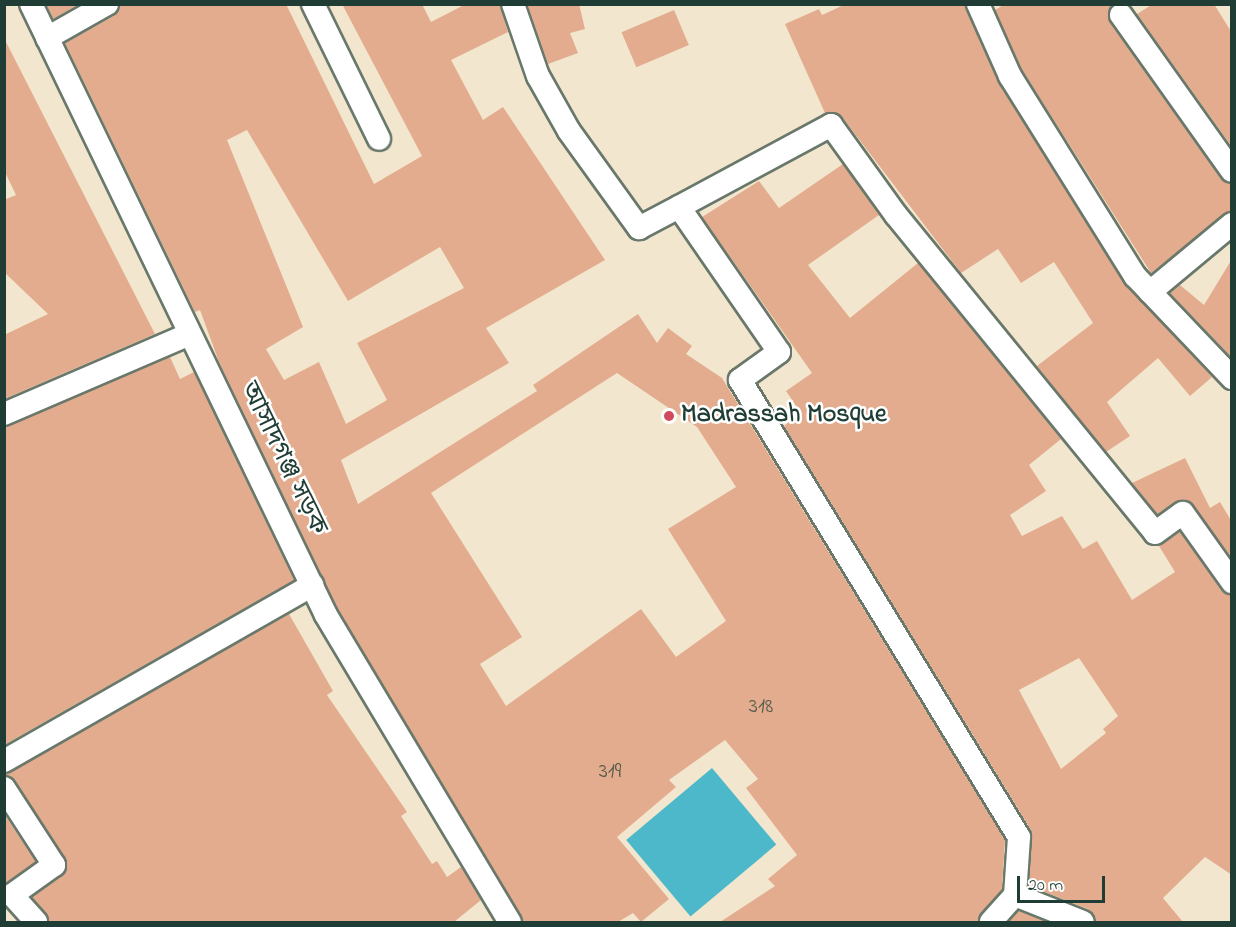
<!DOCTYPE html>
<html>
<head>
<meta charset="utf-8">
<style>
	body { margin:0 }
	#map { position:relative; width:1236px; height:927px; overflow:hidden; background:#f2e7ce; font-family:"Indie Flower","Noto Sans Bengali",sans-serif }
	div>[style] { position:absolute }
	.water>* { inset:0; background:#4db8ca; transform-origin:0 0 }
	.building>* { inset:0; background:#e3ac8e; transform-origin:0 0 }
	.roads { filter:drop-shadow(2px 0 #69786a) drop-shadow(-2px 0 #69786a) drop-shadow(0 2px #69786a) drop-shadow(0 -2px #69786a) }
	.street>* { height:22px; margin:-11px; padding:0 11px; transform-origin:11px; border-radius:11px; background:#fff }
	.dots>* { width:16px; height:16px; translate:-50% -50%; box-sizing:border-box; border:3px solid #fff; border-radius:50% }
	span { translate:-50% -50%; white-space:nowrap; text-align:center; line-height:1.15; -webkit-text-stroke:5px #fff; paint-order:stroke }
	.number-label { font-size:22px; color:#50594a }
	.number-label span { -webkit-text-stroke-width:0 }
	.poi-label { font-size:26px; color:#1f3d34; font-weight:700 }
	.left { translate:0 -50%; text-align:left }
	.street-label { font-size:26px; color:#1f3d34 }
	.frame { position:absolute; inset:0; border:6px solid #1f3d34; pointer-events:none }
	.scale { position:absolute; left:1017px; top:876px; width:88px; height:27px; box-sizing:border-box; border:3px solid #1f3d34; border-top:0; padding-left:8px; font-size:18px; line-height:21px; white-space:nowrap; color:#1f3d34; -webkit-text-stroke:4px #fff; paint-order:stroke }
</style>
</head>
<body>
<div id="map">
	<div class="water">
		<div style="left:712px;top:768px;width:100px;height:112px;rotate:50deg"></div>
	</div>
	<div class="building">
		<div style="clip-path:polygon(46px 4px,79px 4px,53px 19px)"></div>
		<div style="clip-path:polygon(evenodd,120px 4px,286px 4px,374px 184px,422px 156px,342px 4px,422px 4px,431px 22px,466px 4px,500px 4px,508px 32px,451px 60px,483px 120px,503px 107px,605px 260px,486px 328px,509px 363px,341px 460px,358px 504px,537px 391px,533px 385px,638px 314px,657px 343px,668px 328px,692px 346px,686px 354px,722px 378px,1005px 840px,1002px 889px,978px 922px,720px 922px,775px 886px,768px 879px,797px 855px,746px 788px,758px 779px,725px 740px,669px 780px,676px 787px,617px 837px,669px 899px,641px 922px,633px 913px,618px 922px,524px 922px,336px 606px,219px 362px,200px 310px,195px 312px,65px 43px,114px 16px,120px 4px,247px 130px,348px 301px,440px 247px,464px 288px,357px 343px,387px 400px,346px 424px,319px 362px,284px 380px,266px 349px,303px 327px,227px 140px,247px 130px,120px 4px,617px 373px,697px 427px,736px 487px,668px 529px,726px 621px,676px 657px,641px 609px,506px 706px,480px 664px,522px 637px,431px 493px,617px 373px)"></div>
		<div style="clip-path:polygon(527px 4px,579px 4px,585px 29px,570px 33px,578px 53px,548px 64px)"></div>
		<div style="clip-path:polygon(846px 4px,965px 4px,999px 83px,1124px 283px,1212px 377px,1190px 396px,1158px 358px,1107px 402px,1130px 436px,1106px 452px,1037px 366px,1093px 323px,1054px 262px,1021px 283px,998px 249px,961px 273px,842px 117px,825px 113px,785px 24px,819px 9px,822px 15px)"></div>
		<div style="clip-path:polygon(1005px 4px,1110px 4px,1110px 23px,1221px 179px,1232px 184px,1232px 211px,1151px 273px,1022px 70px,995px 10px)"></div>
		<div style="clip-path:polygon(1153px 4px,1214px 4px,1232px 33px,1232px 147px,1137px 14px)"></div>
		<div style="left:674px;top:10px;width:38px;height:57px;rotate:67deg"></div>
		<div style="clip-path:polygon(4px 38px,155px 334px,4px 399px,4px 335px,48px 314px,4px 272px,4px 200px,16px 195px,4px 170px)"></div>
		<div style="clip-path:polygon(evenodd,843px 164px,879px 215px,808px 265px,850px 318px,918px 263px,1061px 439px,1029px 465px,1046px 491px,1010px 515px,1022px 536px,1062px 516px,1083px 549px,1097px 541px,1132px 600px,1175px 572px,1159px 546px,1180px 532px,1221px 590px,1232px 595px,1232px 875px,1205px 857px,1163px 898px,1183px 922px,1096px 922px,1088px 909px,1029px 886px,1031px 830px,784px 426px,801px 413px,786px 391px,812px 373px,702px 217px,759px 181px,779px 208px,843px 164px,1079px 658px,1118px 716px,1103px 729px,1106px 733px,1061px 769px,1019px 690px,1079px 658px)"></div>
		<div style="clip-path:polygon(1232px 259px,1232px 358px,1170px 293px,1180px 285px,1204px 305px)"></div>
		<div style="clip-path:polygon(170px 357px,180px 379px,194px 372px,294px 580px,4px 745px,4px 427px)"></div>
		<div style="clip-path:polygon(1185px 458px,1210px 508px,1220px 502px,1232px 522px,1232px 558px,1189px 501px,1176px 502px,1157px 515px,1132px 483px)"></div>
		<div style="clip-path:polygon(289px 614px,333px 691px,327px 695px,407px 812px,401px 816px,432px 864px,437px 861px,447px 877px,461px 867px,481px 900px,454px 922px,49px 922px,32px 897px,62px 876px,67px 864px,15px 781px,4px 774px)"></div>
		<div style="clip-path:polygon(4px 814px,36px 862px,4px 884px)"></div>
		<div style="clip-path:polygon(1019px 911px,1048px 922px,1009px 922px)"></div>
	</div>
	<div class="roads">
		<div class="street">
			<div style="left:31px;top:4px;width:678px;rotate:64.23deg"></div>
			<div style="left:326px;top:615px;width:358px;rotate:59.1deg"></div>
			<div style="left:313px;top:4px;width:150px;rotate:63.9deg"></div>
			<div style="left:513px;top:4px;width:76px;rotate:70.9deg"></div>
			<div style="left:538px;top:76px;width:63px;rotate:60.6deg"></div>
			<div style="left:569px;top:131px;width:120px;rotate:54.2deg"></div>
			<div style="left:639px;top:228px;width:45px;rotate:-27.7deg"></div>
			<div style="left:679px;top:207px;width:176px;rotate:55.4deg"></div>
			<div style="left:779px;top:352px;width:48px;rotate:144.3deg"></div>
			<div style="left:740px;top:380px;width:535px;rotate:58.6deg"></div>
			<div style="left:1019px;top:837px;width:58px;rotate:93.9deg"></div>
			<div style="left:1015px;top:895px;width:36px;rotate:132deg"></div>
			<div style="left:978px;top:4px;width:79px;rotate:66deg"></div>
			<div style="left:1010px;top:76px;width:236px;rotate:58deg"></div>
			<div style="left:1135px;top:276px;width:141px;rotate:46.4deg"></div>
			<div style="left:1121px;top:15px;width:191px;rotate:54.6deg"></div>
			<div style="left:47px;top:38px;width:69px;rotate:-29.5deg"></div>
			<div style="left:679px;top:207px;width:173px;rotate:-28.3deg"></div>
			<div style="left:831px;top:125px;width:111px;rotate:54.2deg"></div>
			<div style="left:896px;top:215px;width:410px;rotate:50.8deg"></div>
			<div style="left:1155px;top:533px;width:34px;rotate:-36deg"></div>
			<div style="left:1183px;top:513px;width:85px;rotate:54.6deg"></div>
			<div style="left:1150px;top:292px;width:107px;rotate:-39.7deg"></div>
			<div style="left:4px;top:414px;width:202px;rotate:-23.3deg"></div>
			<div style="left:4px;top:761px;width:355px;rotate:-29.7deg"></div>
			<div style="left:4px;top:788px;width:92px;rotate:57deg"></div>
			<div style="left:54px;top:865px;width:52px;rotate:144.5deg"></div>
			<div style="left:12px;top:895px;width:36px;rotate:48deg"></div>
			<div style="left:1015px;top:895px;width:73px;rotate:21.7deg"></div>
		</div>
	</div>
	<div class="dots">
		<div style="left:669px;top:416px;background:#d1495b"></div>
	</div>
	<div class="number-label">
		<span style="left:761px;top:708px">318</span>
		<span style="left:610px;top:773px">319</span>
	</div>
	<div class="poi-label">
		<span class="left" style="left:681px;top:416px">Madrassah Mosque</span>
	</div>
	<div class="street-label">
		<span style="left:282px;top:459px;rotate:64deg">আসাদগঞ্জ সড়ক</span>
	</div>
	<div class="frame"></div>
	<div class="scale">20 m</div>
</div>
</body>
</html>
